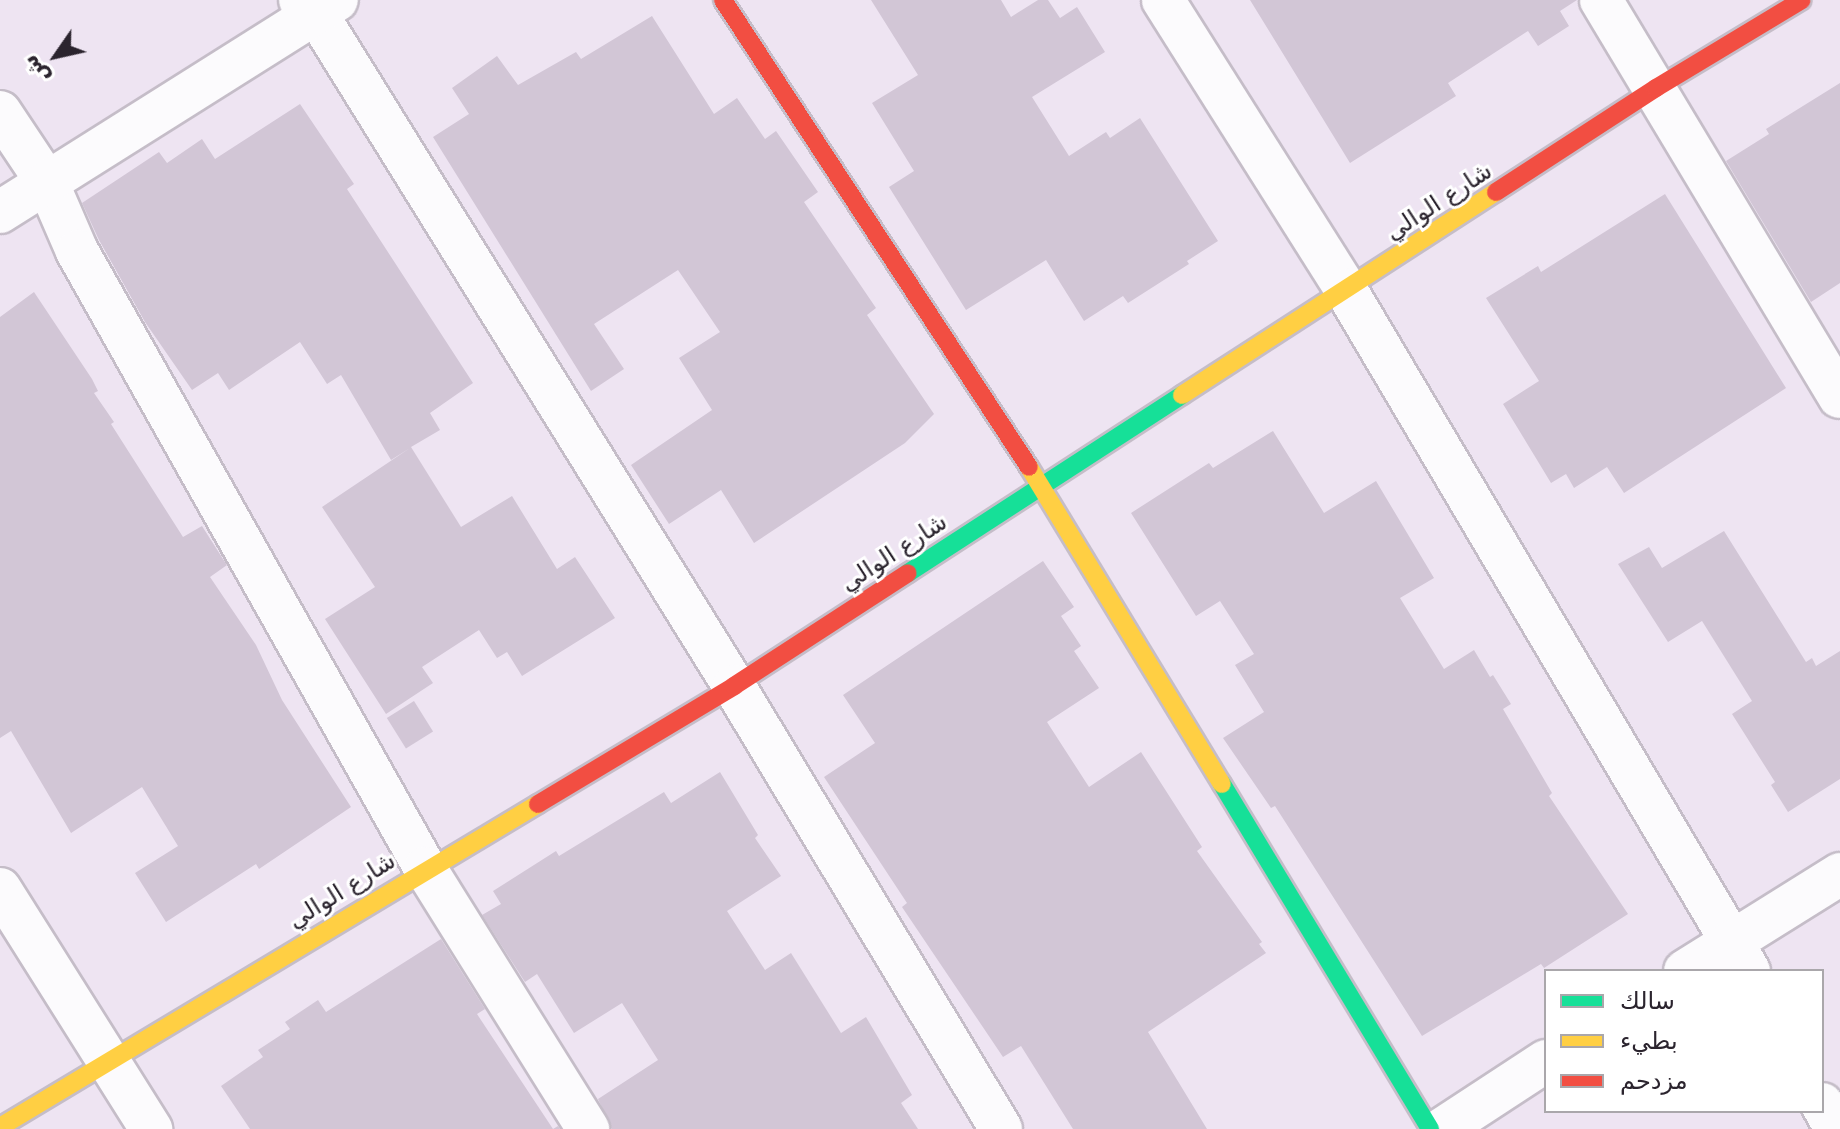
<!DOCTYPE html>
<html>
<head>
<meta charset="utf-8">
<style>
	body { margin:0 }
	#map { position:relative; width:1840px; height:1129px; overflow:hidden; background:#eee4f2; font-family:"DejaVu Sans","Noto Sans Arabic",sans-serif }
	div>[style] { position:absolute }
	.building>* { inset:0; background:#d2c6d6; transform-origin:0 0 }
	.roads { filter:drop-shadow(2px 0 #c5bdc8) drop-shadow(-2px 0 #c5bdc8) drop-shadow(0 2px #c5bdc8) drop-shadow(0 -2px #c5bdc8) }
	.street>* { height:42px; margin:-21px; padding:0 21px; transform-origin:21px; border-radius:21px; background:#fcfbfd }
	.fast>* { height:18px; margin:-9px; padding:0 9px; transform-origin:9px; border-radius:9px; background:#16e098 }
	.slow>* { height:18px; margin:-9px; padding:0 9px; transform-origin:9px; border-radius:9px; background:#ffcf43 }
	.jam>* { height:18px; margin:-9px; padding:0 9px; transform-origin:9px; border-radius:9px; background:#f24e42 }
	span { translate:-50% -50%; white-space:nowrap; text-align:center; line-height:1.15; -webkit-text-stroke:6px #fff; paint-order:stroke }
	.street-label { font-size:24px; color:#2b242e }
	.legend { position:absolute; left:1544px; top:969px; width:280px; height:144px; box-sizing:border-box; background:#fff; border:2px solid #aaa7ab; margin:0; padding:10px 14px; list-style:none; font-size:24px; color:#2b242e }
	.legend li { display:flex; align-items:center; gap:16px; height:40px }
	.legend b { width:40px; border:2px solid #aaa7ab }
	.north { position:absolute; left:16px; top:16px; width:80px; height:80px; -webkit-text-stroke:6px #fff; paint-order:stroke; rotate:236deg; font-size:22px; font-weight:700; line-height:32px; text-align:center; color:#2b242e }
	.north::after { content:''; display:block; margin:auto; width:28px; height:36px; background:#2b242e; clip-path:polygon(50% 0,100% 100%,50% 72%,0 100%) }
</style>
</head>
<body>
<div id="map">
	<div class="building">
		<div style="clip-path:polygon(871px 0,1001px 0,1011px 17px,1038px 0,1048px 0,1060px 18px,1077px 7px,1105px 52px,1032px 97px,1069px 156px,1106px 132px,1110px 138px,1140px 118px,1218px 241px,1187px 261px,1189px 264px,1128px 303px,1123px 296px,1084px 321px,1046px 260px,966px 310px,889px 187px,914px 171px,872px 103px,918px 75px)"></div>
		<div style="clip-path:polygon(1250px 0,1577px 0,1560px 11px,1569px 26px,1538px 46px,1528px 31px,1448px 83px,1456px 96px,1350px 163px)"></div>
		<div style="clip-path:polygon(652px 16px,714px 114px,737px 98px,765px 139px,776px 131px,818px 192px,804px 202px,876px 308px,867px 315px,934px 414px,905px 443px,754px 543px,721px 490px,669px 524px,631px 465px,712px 410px,679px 358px,720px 332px,678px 270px,594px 324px,624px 369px,591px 391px,433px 137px,469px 114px,452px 88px,497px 56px,518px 85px,576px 52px,581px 59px)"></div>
		<div style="clip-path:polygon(1840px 83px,1840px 283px,1811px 302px,1726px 161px,1769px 134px,1766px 129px)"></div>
		<div style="clip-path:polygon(300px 104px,354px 184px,347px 189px,473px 383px,430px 413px,440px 430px,411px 447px,461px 527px,512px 496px,557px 569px,575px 557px,615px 618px,522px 676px,507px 652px,497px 658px,479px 630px,422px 667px,433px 683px,386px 714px,325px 619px,375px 587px,322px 507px,410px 448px,391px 460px,341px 375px,327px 384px,300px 342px,229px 390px,218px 373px,192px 390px,145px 322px,99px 240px,82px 203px,159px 152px,167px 163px,202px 139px,215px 159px)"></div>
		<div style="clip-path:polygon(1665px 194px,1786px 388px,1624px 493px,1607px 467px,1574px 488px,1566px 474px,1551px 483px,1503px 404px,1539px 381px,1486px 298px,1538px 266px,1541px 272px)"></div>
		<div style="clip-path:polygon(34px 292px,92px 379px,98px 391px,94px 393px,114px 422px,111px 424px,183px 537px,202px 526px,223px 559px,227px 565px,210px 577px,256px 645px,282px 700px,351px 807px,259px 869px,256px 864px,166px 922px,135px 873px,178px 846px,142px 787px,71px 833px,11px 731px,0 738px,0 317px)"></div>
		<div style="clip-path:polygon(1273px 431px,1324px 513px,1376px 481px,1434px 578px,1400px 598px,1444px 669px,1474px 650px,1490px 677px,1493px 675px,1511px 704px,1503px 709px,1552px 793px,1549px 796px,1628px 914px,1544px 968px,1541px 964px,1422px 1036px,1275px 806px,1271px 808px,1223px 738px,1264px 712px,1235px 665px,1254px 654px,1220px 601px,1196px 616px,1131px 513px,1209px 463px,1213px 468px)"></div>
		<div style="clip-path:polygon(1724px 531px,1806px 662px,1812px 658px,1816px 666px,1840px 651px,1840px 779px,1788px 812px,1771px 785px,1775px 782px,1732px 714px,1752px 701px,1702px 621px,1668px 642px,1618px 564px,1649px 547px,1662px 568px)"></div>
		<div style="clip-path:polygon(1043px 561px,1074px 607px,1061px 616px,1081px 646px,1074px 651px,1099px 688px,1047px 722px,1089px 787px,1141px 752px,1202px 847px,1197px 851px,1262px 942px,1259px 944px,1266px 953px,1148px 1032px,1207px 1129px,1073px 1129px,1021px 1046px,1003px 1057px,902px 907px,907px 903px,824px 777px,875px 743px,843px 695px)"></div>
		<div style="left:414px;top:701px;width:36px;height:32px;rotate:58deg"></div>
		<div style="clip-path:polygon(720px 772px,758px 835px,755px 838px,781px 876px,727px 911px,765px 970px,791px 953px,841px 1033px,866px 1017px,912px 1095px,901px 1103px,918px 1129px,612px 1129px,598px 1099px,658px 1060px,622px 1003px,574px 1033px,537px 974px,525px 982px,482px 915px,501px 904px,493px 891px,556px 851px,559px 856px,664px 792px,671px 803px)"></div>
		<div style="clip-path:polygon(441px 939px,485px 1009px,477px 1014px,553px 1129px,558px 1126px,560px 1129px,250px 1129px,221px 1086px,263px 1057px,258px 1050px,290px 1029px,285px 1022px,318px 1000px,326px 1012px)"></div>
	</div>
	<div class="roads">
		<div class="street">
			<div style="left:300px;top:0;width:21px;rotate:39deg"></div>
			<div style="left:316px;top:13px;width:792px;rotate:58.16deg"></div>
			<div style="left:734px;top:686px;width:517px;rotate:58.92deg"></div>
			<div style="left:1163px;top:0;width:343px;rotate:57.7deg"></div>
			<div style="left:1346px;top:290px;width:791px;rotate:59.38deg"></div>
			<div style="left:1601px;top:0;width:463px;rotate:59deg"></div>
			<div style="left:0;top:112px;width:87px;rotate:56.3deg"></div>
			<div style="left:48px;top:184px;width:73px;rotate:66.6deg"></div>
			<div style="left:77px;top:251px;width:708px;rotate:60.58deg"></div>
			<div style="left:425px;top:868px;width:308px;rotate:58deg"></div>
			<div style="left:0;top:212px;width:398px;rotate:-32.2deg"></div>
			<div style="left:0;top:889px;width:284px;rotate:57.8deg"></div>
			<div style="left:1685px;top:971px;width:183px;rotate:-32deg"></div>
			<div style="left:1822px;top:1104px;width:29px;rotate:61deg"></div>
			<div style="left:1442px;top:1129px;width:124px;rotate:-33.2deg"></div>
		</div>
		<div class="fast">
			<div style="left:908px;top:573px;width:327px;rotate:-33deg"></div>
			<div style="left:1222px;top:784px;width:403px;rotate:58.9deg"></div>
		</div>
		<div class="slow">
			<div style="left:1182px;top:395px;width:374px;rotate:-32.9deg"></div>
			<div style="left:1029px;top:467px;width:371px;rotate:58.7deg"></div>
			<div style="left:0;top:1127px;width:628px;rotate:-30.98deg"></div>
		</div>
		<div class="jam">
			<div style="left:723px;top:0;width:558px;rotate:56.77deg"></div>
			<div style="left:1496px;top:192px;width:191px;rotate:-33deg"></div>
			<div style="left:1656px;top:88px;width:170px;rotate:-31.1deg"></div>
			<div style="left:538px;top:804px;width:229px;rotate:-31deg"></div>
			<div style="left:734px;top:686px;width:207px;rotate:-33deg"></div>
		</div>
	</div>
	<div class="street-label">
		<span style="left:1439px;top:202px;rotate:-33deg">شارع الوالي</span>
		<span style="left:894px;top:553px;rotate:-33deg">شارع الوالي</span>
		<span style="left:342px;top:891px;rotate:-32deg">شارع الوالي</span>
	</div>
	<ul class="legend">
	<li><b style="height:10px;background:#16e098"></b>سالك</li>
	<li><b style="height:10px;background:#ffcf43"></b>بطيء</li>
	<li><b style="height:10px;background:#f24e42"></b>مزدحم</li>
	</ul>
	<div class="north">ش</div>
</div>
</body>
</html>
